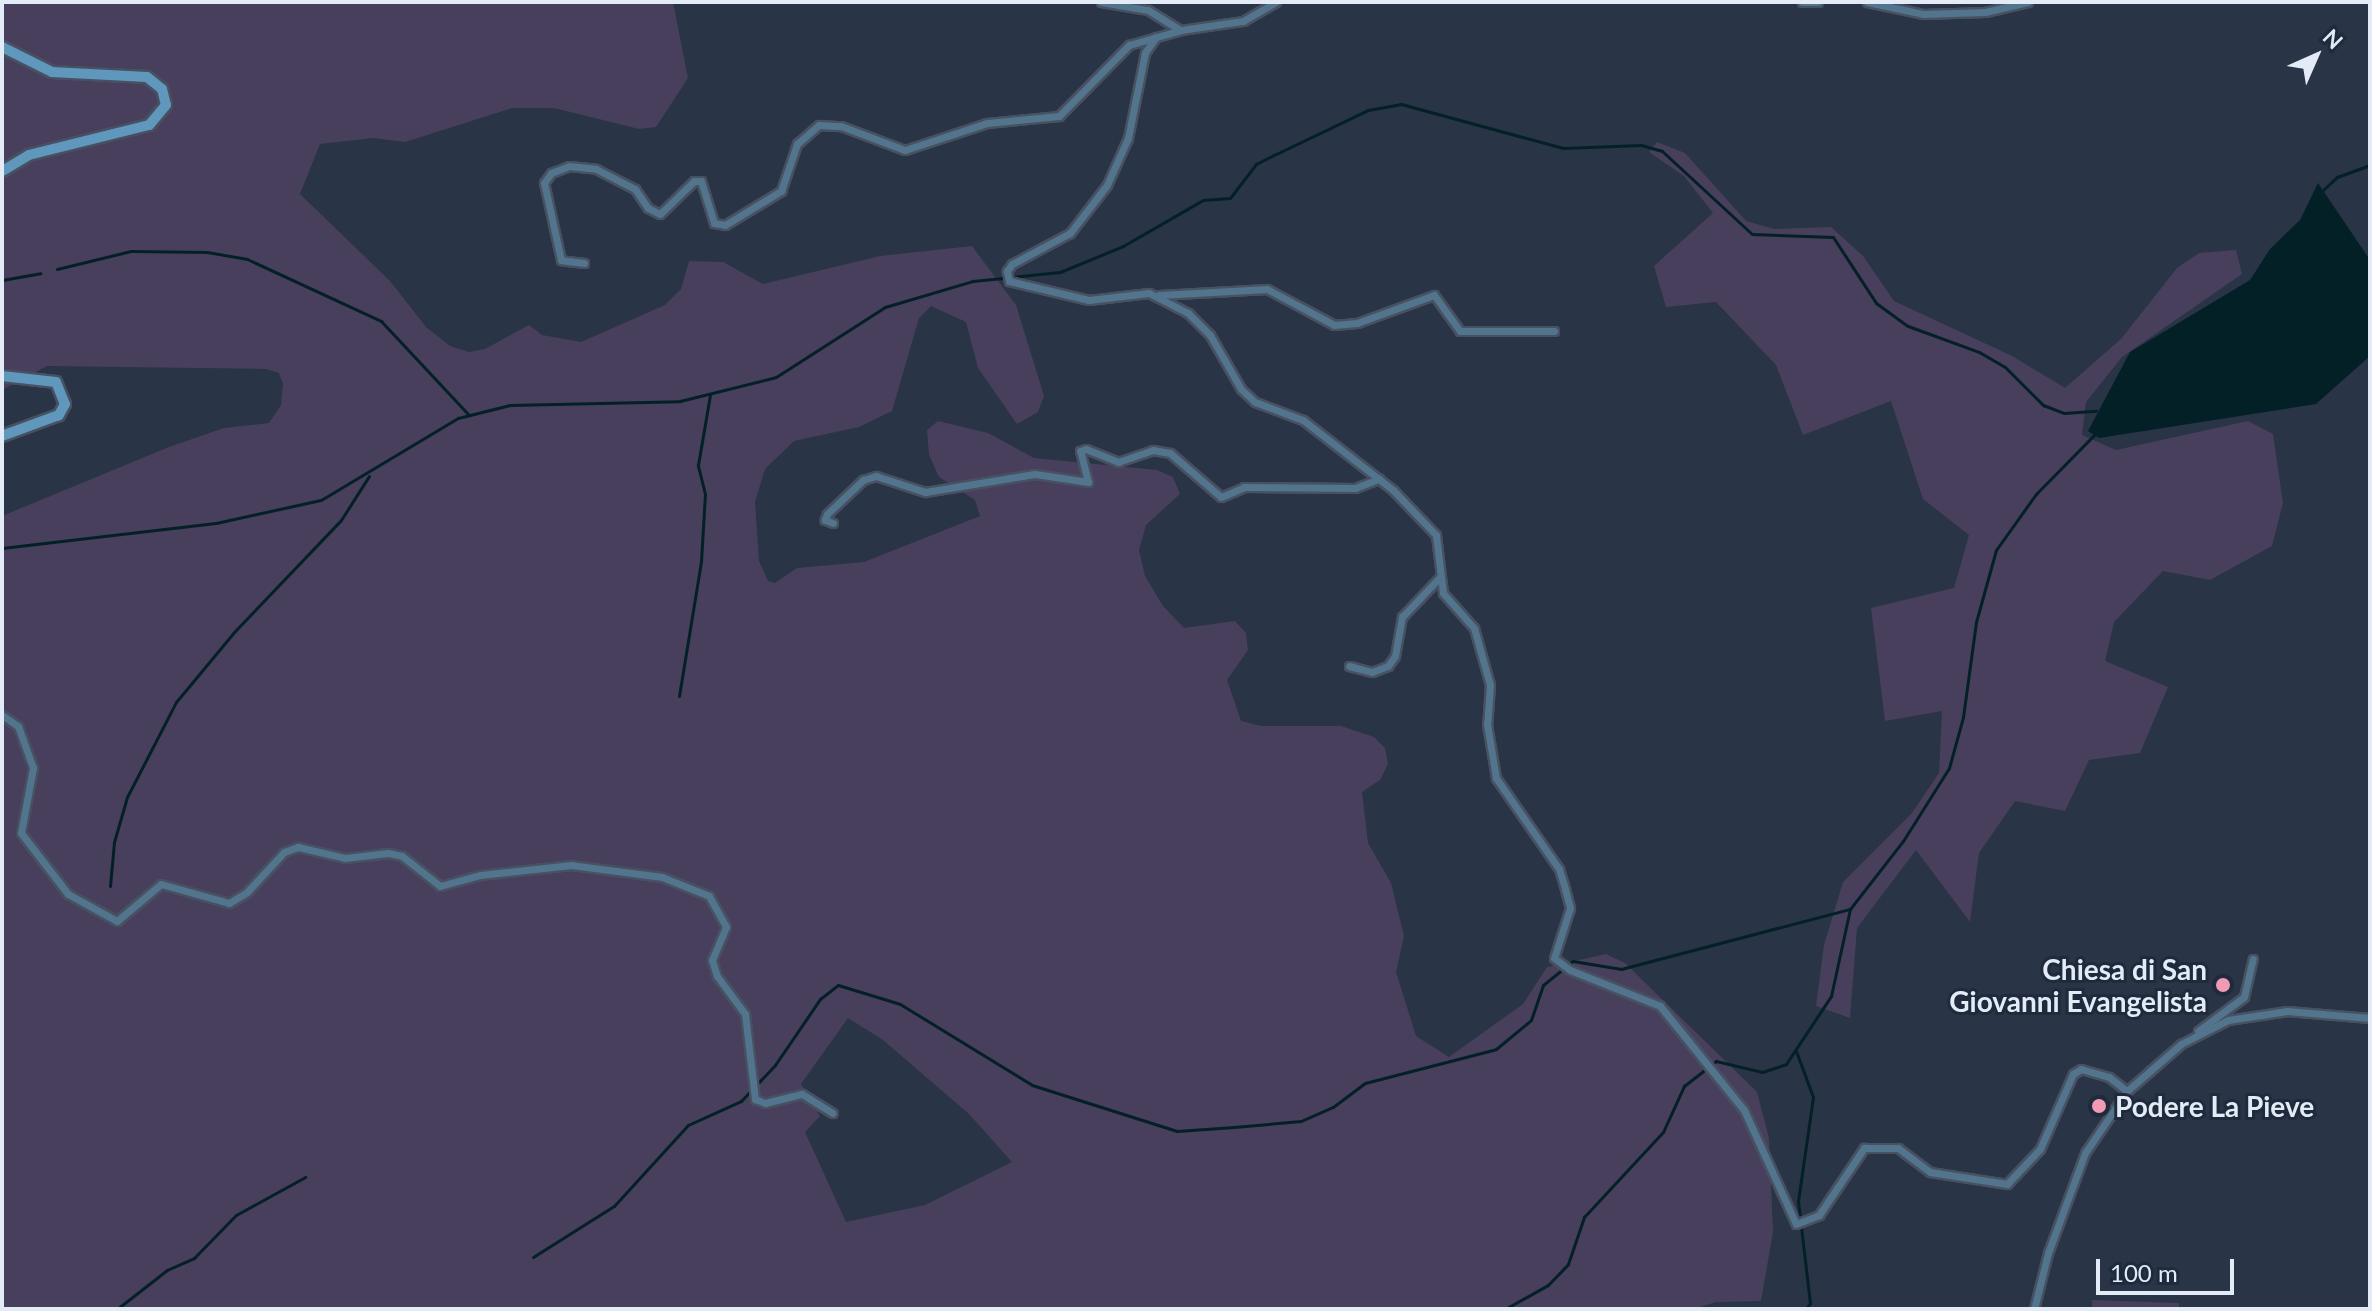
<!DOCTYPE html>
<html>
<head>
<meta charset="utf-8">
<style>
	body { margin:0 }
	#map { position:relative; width:2372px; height:1311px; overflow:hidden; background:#293446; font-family:Lato,sans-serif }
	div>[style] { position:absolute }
	.green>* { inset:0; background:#483f5c }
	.water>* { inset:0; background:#042027 }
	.stream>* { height:3px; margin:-1.5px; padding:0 1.5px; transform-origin:1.5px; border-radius:1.5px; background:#042027 }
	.roads { filter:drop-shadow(2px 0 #475162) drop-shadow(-2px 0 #475162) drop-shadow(0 2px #475162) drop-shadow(0 -2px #475162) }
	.minor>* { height:7px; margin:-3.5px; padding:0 3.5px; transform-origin:3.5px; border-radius:3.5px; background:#52748c }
	.secondary>* { height:10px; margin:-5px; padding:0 5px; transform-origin:5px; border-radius:5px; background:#6097bd }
	.dots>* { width:22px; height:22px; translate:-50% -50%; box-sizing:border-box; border:4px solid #1f2a3c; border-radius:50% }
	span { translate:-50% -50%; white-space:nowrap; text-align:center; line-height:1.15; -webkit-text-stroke:6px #1f2a3c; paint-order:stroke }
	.poi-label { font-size:28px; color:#e3ebf7; font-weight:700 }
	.right { translate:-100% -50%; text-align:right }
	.left { translate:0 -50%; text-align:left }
	.frame { position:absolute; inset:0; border:4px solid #e3ebf7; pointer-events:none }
	.north { position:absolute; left:2276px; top:16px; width:80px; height:80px; -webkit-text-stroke:6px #1f2a3c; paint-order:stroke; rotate:45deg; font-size:22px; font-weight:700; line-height:32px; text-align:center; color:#e3ebf7 }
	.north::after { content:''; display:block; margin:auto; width:28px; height:36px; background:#e3ebf7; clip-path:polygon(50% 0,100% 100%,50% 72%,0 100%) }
	.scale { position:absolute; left:2096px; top:1259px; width:138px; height:36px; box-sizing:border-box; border:4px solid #e3ebf7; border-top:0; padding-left:10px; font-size:24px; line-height:28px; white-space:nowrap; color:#e3ebf7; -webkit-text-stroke:6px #1f2a3c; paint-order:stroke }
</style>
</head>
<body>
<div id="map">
	<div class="green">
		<div style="clip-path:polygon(evenodd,2px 2px,673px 2px,688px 78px,656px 127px,639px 129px,554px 108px,512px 108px,405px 142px,373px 138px,320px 144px,300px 194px,390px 281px,426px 327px,450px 346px,469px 352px,485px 349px,529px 325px,542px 335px,581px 342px,665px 305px,681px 289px,689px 261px,723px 262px,763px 284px,880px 256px,972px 246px,1016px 305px,1044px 396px,1038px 412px,1017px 424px,978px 368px,966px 322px,931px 306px,919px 318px,892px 411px,859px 427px,794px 441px,765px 469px,755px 502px,759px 561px,768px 581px,775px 583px,797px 568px,864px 562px,980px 516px,975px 500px,939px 477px,929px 455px,927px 430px,938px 421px,988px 433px,1034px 458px,1157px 470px,1173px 477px,1180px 494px,1146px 525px,1139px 550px,1145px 576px,1163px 606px,1184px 628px,1235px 621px,1246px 633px,1248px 650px,1227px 680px,1241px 721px,1261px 726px,1341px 726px,1374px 737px,1385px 748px,1388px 764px,1380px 780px,1362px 792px,1368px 843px,1391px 883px,1404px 936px,1396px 972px,1416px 1036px,1449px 1057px,1523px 1004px,1547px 967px,1606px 954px,1625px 963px,1757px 1092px,1769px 1138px,1773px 1232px,1761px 1301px,1716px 1302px,1694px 1309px,2px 1309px,2px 516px,169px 447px,224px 428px,269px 423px,281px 405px,283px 384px,279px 373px,266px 369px,47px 366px,2px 390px,2px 2px,848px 1018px,883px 1040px,969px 1114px,1012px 1162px,925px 1205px,846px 1222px,805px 1132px,820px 1116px,801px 1084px,848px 1018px)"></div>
		<div style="clip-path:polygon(1657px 142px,1685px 153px,1746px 221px,1774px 229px,1831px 227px,1863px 256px,1894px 301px,2012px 356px,2065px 388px,2121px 339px,2177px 268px,2199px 253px,2236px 250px,2242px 274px,2122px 357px,2086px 402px,2082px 435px,2116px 450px,2248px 421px,2273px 434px,2283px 503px,2272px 546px,2210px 580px,2163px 571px,2114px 622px,2105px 661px,2168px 687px,2140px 753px,2089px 760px,2065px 811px,2015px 801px,1979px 853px,1970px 922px,1916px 850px,1857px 928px,1850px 1018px,1816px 1006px,1824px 945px,1843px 882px,1912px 813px,1939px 773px,1942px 711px,1885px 721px,1871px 608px,1954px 588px,1969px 535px,1923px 499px,1891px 401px,1803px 435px,1776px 365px,1716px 302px,1666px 307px,1654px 266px,1713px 213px,1684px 176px,1649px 152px)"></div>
		<div style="clip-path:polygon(2092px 1300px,2179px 1303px,2179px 1309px,2092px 1309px)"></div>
	</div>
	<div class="water">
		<div style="clip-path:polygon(2318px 183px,2370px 260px,2370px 356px,2316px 404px,2099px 438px,2088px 431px,2130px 352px,2250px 280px,2270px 249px,2300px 220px)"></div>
	</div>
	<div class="stream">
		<div style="left:2322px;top:191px;width:21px;rotate:-43deg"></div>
		<div style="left:2337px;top:177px;width:35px;rotate:-20deg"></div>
		<div style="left:57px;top:269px;width:76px;rotate:-13.7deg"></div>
		<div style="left:131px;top:251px;width:76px;rotate:0.8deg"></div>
		<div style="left:207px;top:252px;width:41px;rotate:9.9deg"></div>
		<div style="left:247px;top:259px;width:148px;rotate:24.8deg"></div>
		<div style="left:381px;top:321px;width:129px;rotate:46.9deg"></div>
		<div style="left:2px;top:280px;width:39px;rotate:-10deg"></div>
		<div style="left:2px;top:548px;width:215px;rotate:-6.7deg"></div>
		<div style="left:216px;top:523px;width:107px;rotate:-12.4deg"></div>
		<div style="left:321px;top:500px;width:160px;rotate:-30.9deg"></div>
		<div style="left:458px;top:418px;width:54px;rotate:-14deg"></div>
		<div style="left:510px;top:405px;width:170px;rotate:-1.3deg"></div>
		<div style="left:680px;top:401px;width:99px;rotate:-14deg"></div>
		<div style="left:776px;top:377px;width:130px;rotate:-32.7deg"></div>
		<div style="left:885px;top:307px;width:92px;rotate:-16.5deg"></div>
		<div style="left:973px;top:281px;width:87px;rotate:-5.9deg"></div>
		<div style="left:1060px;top:272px;width:68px;rotate:-22.4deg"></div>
		<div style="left:1123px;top:246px;width:92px;rotate:-29.9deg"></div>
		<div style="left:1203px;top:200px;width:27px;rotate:-4deg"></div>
		<div style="left:1230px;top:198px;width:43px;rotate:-52.6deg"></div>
		<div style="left:1256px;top:164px;width:20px;rotate:-27deg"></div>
		<div style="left:1274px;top:155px;width:104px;rotate:-25.6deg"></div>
		<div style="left:1368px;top:110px;width:34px;rotate:-10deg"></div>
		<div style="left:1401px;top:104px;width:168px;rotate:15.2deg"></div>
		<div style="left:1563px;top:148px;width:78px;rotate:-2.2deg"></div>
		<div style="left:1641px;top:145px;width:22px;rotate:16deg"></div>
		<div style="left:1662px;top:151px;width:122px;rotate:42.7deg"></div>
		<div style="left:1752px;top:234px;width:81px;rotate:2.1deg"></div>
		<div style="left:1833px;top:237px;width:79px;rotate:56.9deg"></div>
		<div style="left:1876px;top:303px;width:39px;rotate:36deg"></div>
		<div style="left:1908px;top:326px;width:76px;rotate:20.1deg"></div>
		<div style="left:1979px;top:352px;width:30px;rotate:30deg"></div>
		<div style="left:2005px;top:367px;width:54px;rotate:45deg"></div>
		<div style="left:2043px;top:405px;width:22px;rotate:21deg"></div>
		<div style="left:2064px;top:413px;width:32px;rotate:-4deg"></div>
		<div style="left:679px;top:696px;width:137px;rotate:-80.7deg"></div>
		<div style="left:701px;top:561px;width:67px;rotate:-86.6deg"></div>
		<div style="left:705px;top:494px;width:30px;rotate:-104deg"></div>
		<div style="left:698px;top:465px;width:71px;rotate:-80.3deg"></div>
		<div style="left:110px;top:886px;width:44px;rotate:-84.8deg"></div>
		<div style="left:114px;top:842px;width:47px;rotate:-73.9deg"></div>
		<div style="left:127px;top:797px;width:107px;rotate:-62.7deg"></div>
		<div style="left:176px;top:702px;width:92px;rotate:-50.3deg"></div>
		<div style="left:235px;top:631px;width:153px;rotate:-46.3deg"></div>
		<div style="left:341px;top:520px;width:52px;rotate:-57.5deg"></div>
		<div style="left:1796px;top:1051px;width:49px;rotate:69.7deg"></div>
		<div style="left:1813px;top:1097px;width:105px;rotate:98.2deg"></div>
		<div style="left:1798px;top:1201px;width:103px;rotate:83.3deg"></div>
		<div style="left:1810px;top:1303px;width:7px;rotate:124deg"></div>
		<div style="left:533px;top:1257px;width:96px;rotate:-32.2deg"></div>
		<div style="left:614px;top:1206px;width:110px;rotate:-47.6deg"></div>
		<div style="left:688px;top:1125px;width:58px;rotate:-24.4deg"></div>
		<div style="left:741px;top:1101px;width:50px;rotate:-46.6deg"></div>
		<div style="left:775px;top:1065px;width:80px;rotate:-55.7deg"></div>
		<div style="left:820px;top:999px;width:23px;rotate:-38deg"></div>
		<div style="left:838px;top:985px;width:65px;rotate:17deg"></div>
		<div style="left:900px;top:1004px;width:155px;rotate:31.5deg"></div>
		<div style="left:1032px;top:1085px;width:152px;rotate:17.6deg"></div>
		<div style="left:1177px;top:1131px;width:57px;rotate:-4deg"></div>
		<div style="left:1234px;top:1127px;width:67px;rotate:-5.1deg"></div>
		<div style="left:1301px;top:1121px;width:35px;rotate:-24deg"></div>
		<div style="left:1333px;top:1107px;width:40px;rotate:-37deg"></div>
		<div style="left:1365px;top:1083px;width:135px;rotate:-14.5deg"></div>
		<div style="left:1496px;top:1049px;width:45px;rotate:-39.6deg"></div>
		<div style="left:1531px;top:1020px;width:37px;rotate:-71deg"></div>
		<div style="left:1543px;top:985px;width:38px;rotate:-39deg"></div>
		<div style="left:1573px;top:961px;width:49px;rotate:9.5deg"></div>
		<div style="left:1621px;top:969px;width:237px;rotate:-14.7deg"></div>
		<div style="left:1850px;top:909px;width:86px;rotate:-52.1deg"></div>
		<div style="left:1903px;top:841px;width:86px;rotate:-57.8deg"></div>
		<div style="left:1949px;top:768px;width:53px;rotate:-74.6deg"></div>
		<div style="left:1963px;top:717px;width:96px;rotate:-82.2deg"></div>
		<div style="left:1976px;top:622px;width:75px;rotate:-74.5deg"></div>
		<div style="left:1996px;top:550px;width:69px;rotate:-54.5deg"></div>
		<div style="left:2036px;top:494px;width:84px;rotate:-45.5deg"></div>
		<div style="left:117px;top:1309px;width:63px;rotate:-38deg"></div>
		<div style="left:167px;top:1270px;width:30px;rotate:-24deg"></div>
		<div style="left:194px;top:1258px;width:60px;rotate:-45.7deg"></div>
		<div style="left:236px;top:1215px;width:79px;rotate:-28.8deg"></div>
		<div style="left:1505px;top:1309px;width:49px;rotate:-29.2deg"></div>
		<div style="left:1548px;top:1285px;width:29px;rotate:-46deg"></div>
		<div style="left:1568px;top:1264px;width:50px;rotate:-71.2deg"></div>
		<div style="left:1584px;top:1217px;width:116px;rotate:-47.1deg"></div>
		<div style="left:1663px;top:1132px;width:51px;rotate:-65.5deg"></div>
		<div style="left:1684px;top:1086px;width:41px;rotate:-38deg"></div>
		<div style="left:1716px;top:1061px;width:47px;rotate:13.4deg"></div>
		<div style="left:1762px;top:1072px;width:25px;rotate:-18deg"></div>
		<div style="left:1786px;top:1064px;width:82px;rotate:-56.5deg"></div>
		<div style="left:1831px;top:996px;width:89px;rotate:-77.7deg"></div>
	</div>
	<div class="roads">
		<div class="minor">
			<div style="left:1101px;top:2px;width:48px;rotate:9.7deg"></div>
			<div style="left:1148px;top:10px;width:36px;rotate:32deg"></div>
			<div style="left:1802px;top:2px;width:16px"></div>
			<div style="left:1867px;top:2px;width:57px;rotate:12.1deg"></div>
			<div style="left:1923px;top:14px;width:62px;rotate:-1.8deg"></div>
			<div style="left:1985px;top:12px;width:44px;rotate:-13.1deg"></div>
			<div style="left:1156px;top:37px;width:19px;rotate:125deg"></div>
			<div style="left:1145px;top:53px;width:87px;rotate:101.3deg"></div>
			<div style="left:1128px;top:138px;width:51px;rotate:114.1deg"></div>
			<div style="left:1107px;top:185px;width:61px;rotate:127.6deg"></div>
			<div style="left:1070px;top:233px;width:66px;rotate:151.9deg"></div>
			<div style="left:1012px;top:264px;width:9px;rotate:126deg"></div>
			<div style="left:1007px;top:271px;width:10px;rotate:79deg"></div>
			<div style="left:1009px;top:281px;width:82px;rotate:13.4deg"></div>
			<div style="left:1089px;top:300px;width:60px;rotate:-6.7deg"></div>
			<div style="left:1149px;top:293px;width:44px;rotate:27.1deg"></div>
			<div style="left:1188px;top:313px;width:31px;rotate:45deg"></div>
			<div style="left:1210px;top:335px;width:62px;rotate:60.1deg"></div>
			<div style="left:1241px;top:389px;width:19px;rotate:43deg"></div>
			<div style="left:1255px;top:402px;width:51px;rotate:20.6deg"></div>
			<div style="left:1303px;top:420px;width:114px;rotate:37.9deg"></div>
			<div style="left:1393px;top:490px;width:62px;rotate:46.3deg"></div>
			<div style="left:1436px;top:535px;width:58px;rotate:83.1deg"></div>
			<div style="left:1443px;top:593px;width:47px;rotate:48.5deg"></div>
			<div style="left:1474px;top:628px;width:59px;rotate:74.3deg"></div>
			<div style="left:1490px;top:685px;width:39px;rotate:94deg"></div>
			<div style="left:1487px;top:724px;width:55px;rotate:80.5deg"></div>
			<div style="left:1496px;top:778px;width:111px;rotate:55.3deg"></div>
			<div style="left:1559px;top:869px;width:21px;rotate:73deg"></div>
			<div style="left:1565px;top:889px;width:20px;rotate:75deg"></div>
			<div style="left:1570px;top:908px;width:52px;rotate:107.7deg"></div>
			<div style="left:1554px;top:958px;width:20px;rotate:37deg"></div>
			<div style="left:1570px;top:970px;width:97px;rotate:21.8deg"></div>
			<div style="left:1660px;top:1006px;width:134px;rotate:51.1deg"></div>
			<div style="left:1744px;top:1110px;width:125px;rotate:65.5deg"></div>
			<div style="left:1796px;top:1224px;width:25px;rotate:-21deg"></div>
			<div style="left:1819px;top:1215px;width:81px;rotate:-56.1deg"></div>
			<div style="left:1864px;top:1148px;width:34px"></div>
			<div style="left:1898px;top:1148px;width:40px;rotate:37deg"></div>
			<div style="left:1930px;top:1172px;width:78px;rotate:8.9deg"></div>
			<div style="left:2007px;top:1184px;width:48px;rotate:-46.7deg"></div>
			<div style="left:2040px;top:1149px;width:82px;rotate:-66.3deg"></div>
			<div style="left:2073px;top:1074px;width:9px;rotate:-32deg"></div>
			<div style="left:2081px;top:1069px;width:29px;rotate:16deg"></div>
			<div style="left:2109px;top:1077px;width:23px;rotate:38deg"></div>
			<div style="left:584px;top:263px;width:23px;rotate:-173deg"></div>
			<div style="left:561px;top:260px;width:79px;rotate:-102.4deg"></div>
			<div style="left:544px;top:183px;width:12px;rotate:-55deg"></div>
			<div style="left:551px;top:173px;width:19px;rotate:-21deg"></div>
			<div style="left:569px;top:166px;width:27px;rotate:6deg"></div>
			<div style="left:596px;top:169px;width:44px;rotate:27.1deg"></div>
			<div style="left:635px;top:189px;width:23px;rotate:56deg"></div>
			<div style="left:648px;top:208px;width:13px;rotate:27deg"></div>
			<div style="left:660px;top:214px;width:47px;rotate:-44.1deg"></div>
			<div style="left:694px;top:181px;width:7px"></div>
			<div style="left:701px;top:181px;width:44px;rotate:72.8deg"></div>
			<div style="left:714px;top:223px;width:11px;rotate:10deg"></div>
			<div style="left:725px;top:225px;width:66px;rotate:-31.3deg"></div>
			<div style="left:781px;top:191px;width:50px;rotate:-71.2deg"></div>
			<div style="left:797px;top:144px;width:29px;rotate:-41deg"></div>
			<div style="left:819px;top:125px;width:22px;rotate:3deg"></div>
			<div style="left:841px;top:126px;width:68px;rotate:20.6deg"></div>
			<div style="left:905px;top:150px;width:86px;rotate:-18.2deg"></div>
			<div style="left:987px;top:123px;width:72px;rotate:-5.6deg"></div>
			<div style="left:1059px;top:116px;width:100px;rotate:-45.4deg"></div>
			<div style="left:1129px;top:45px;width:54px;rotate:-16.1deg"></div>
			<div style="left:1181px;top:30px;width:63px;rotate:-8.3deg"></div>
			<div style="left:1243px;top:21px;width:38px;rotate:-30deg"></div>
			<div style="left:1159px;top:295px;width:108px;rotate:-3.2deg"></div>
			<div style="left:1267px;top:289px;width:76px;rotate:28.2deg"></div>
			<div style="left:1334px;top:325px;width:23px;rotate:-5deg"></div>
			<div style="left:1357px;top:323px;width:82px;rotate:-20deg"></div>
			<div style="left:1434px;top:295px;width:44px;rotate:54.2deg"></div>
			<div style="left:1460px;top:331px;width:94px"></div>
			<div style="left:833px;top:523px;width:9px;rotate:-159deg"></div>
			<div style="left:825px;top:520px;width:6px;rotate:-72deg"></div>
			<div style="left:827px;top:514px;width:50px;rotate:-43.4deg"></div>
			<div style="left:863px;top:480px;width:14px;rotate:-17deg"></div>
			<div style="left:876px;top:476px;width:52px;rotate:18.1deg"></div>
			<div style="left:925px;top:492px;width:111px;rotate:-9.3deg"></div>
			<div style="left:1035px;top:474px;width:54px;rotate:8.6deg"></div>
			<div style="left:1088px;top:482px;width:32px;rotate:-104deg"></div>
			<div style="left:1080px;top:451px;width:6px;rotate:-18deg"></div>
			<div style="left:1086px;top:449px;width:35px;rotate:22deg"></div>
			<div style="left:1118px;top:462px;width:37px;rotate:-19deg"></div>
			<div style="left:1153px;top:450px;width:17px;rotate:10deg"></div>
			<div style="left:1170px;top:453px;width:67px;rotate:40.8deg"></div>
			<div style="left:1221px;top:497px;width:25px;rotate:-23deg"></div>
			<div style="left:1244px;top:487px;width:111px;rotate:0.5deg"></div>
			<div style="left:1355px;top:488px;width:26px;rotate:-21deg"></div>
			<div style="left:1349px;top:666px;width:24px;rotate:15deg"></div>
			<div style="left:1372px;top:672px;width:17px;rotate:-21deg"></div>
			<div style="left:1388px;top:666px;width:12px;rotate:-55deg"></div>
			<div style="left:1395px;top:656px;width:40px;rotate:-80deg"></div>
			<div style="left:1402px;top:617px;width:54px;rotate:-46.5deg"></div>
			<div style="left:2px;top:715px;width:19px;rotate:35deg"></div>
			<div style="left:18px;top:726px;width:45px;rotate:70.3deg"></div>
			<div style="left:33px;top:768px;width:66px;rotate:100.5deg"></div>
			<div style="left:21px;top:833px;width:77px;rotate:52.4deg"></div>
			<div style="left:68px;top:894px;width:56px;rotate:28.9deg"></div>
			<div style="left:117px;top:921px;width:57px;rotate:-40.1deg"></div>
			<div style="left:161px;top:884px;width:71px;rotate:15.6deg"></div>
			<div style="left:229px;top:903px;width:21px;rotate:-31deg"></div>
			<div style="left:247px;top:892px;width:54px;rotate:-47.2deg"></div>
			<div style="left:284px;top:852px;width:15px;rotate:-20deg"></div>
			<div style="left:298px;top:847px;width:48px;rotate:13.2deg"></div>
			<div style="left:345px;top:858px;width:43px;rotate:-6.6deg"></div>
			<div style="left:388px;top:853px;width:14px;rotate:12deg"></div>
			<div style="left:402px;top:856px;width:48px;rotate:38.3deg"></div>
			<div style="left:440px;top:886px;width:41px;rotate:-15.4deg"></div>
			<div style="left:480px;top:875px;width:92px;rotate:-6.3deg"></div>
			<div style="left:571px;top:865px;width:92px;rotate:7.5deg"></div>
			<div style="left:662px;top:877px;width:51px;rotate:22deg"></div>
			<div style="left:709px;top:896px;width:35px;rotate:61deg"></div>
			<div style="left:726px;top:927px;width:36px;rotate:113deg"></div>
			<div style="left:712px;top:960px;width:17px;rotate:73deg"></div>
			<div style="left:717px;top:976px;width:47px;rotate:53.6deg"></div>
			<div style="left:745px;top:1014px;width:86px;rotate:83.3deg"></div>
			<div style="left:755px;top:1099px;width:11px;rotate:22deg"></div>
			<div style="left:765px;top:1103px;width:38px;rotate:-14deg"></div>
			<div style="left:802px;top:1094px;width:36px;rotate:32deg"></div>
			<div style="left:2198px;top:1031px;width:57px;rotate:-36.5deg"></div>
			<div style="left:2244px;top:997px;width:39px;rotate:-77deg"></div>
			<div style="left:2034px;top:1309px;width:58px;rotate:-76deg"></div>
			<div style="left:2048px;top:1253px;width:107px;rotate:-69.7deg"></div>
			<div style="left:2085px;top:1153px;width:75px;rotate:-55.9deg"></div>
			<div style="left:2127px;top:1091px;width:30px;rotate:-41deg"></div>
			<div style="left:2150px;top:1071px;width:41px;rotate:-41.1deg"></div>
			<div style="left:2181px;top:1044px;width:53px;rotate:-27.1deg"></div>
			<div style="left:2228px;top:1020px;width:60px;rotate:-8.7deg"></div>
			<div style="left:2287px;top:1011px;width:83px;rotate:4.8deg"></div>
		</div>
		<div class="secondary">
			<div style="left:2px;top:47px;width:56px;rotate:26.6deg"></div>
			<div style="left:52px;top:72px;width:95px;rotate:3deg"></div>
			<div style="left:147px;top:77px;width:19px;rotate:39deg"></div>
			<div style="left:162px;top:89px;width:16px;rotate:76deg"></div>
			<div style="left:166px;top:105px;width:26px;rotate:130deg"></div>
			<div style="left:149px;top:125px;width:124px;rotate:166deg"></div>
			<div style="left:29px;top:155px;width:31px;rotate:149deg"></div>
			<div style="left:2px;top:376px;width:54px;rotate:6.3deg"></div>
			<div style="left:56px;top:382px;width:24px;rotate:68deg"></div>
			<div style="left:65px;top:404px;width:13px;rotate:119deg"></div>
			<div style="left:59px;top:415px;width:61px;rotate:159.8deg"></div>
		</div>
	</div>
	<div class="dots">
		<div style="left:2223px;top:985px;background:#f09ab4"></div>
		<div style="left:2099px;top:1106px;background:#f09ab4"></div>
	</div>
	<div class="poi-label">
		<span class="right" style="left:2207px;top:985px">Chiesa di San<br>Giovanni Evangelista</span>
		<span class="left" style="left:2115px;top:1106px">Podere La Pieve</span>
	</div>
	<div class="frame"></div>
	<div class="north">N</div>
	<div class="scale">100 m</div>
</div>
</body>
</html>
